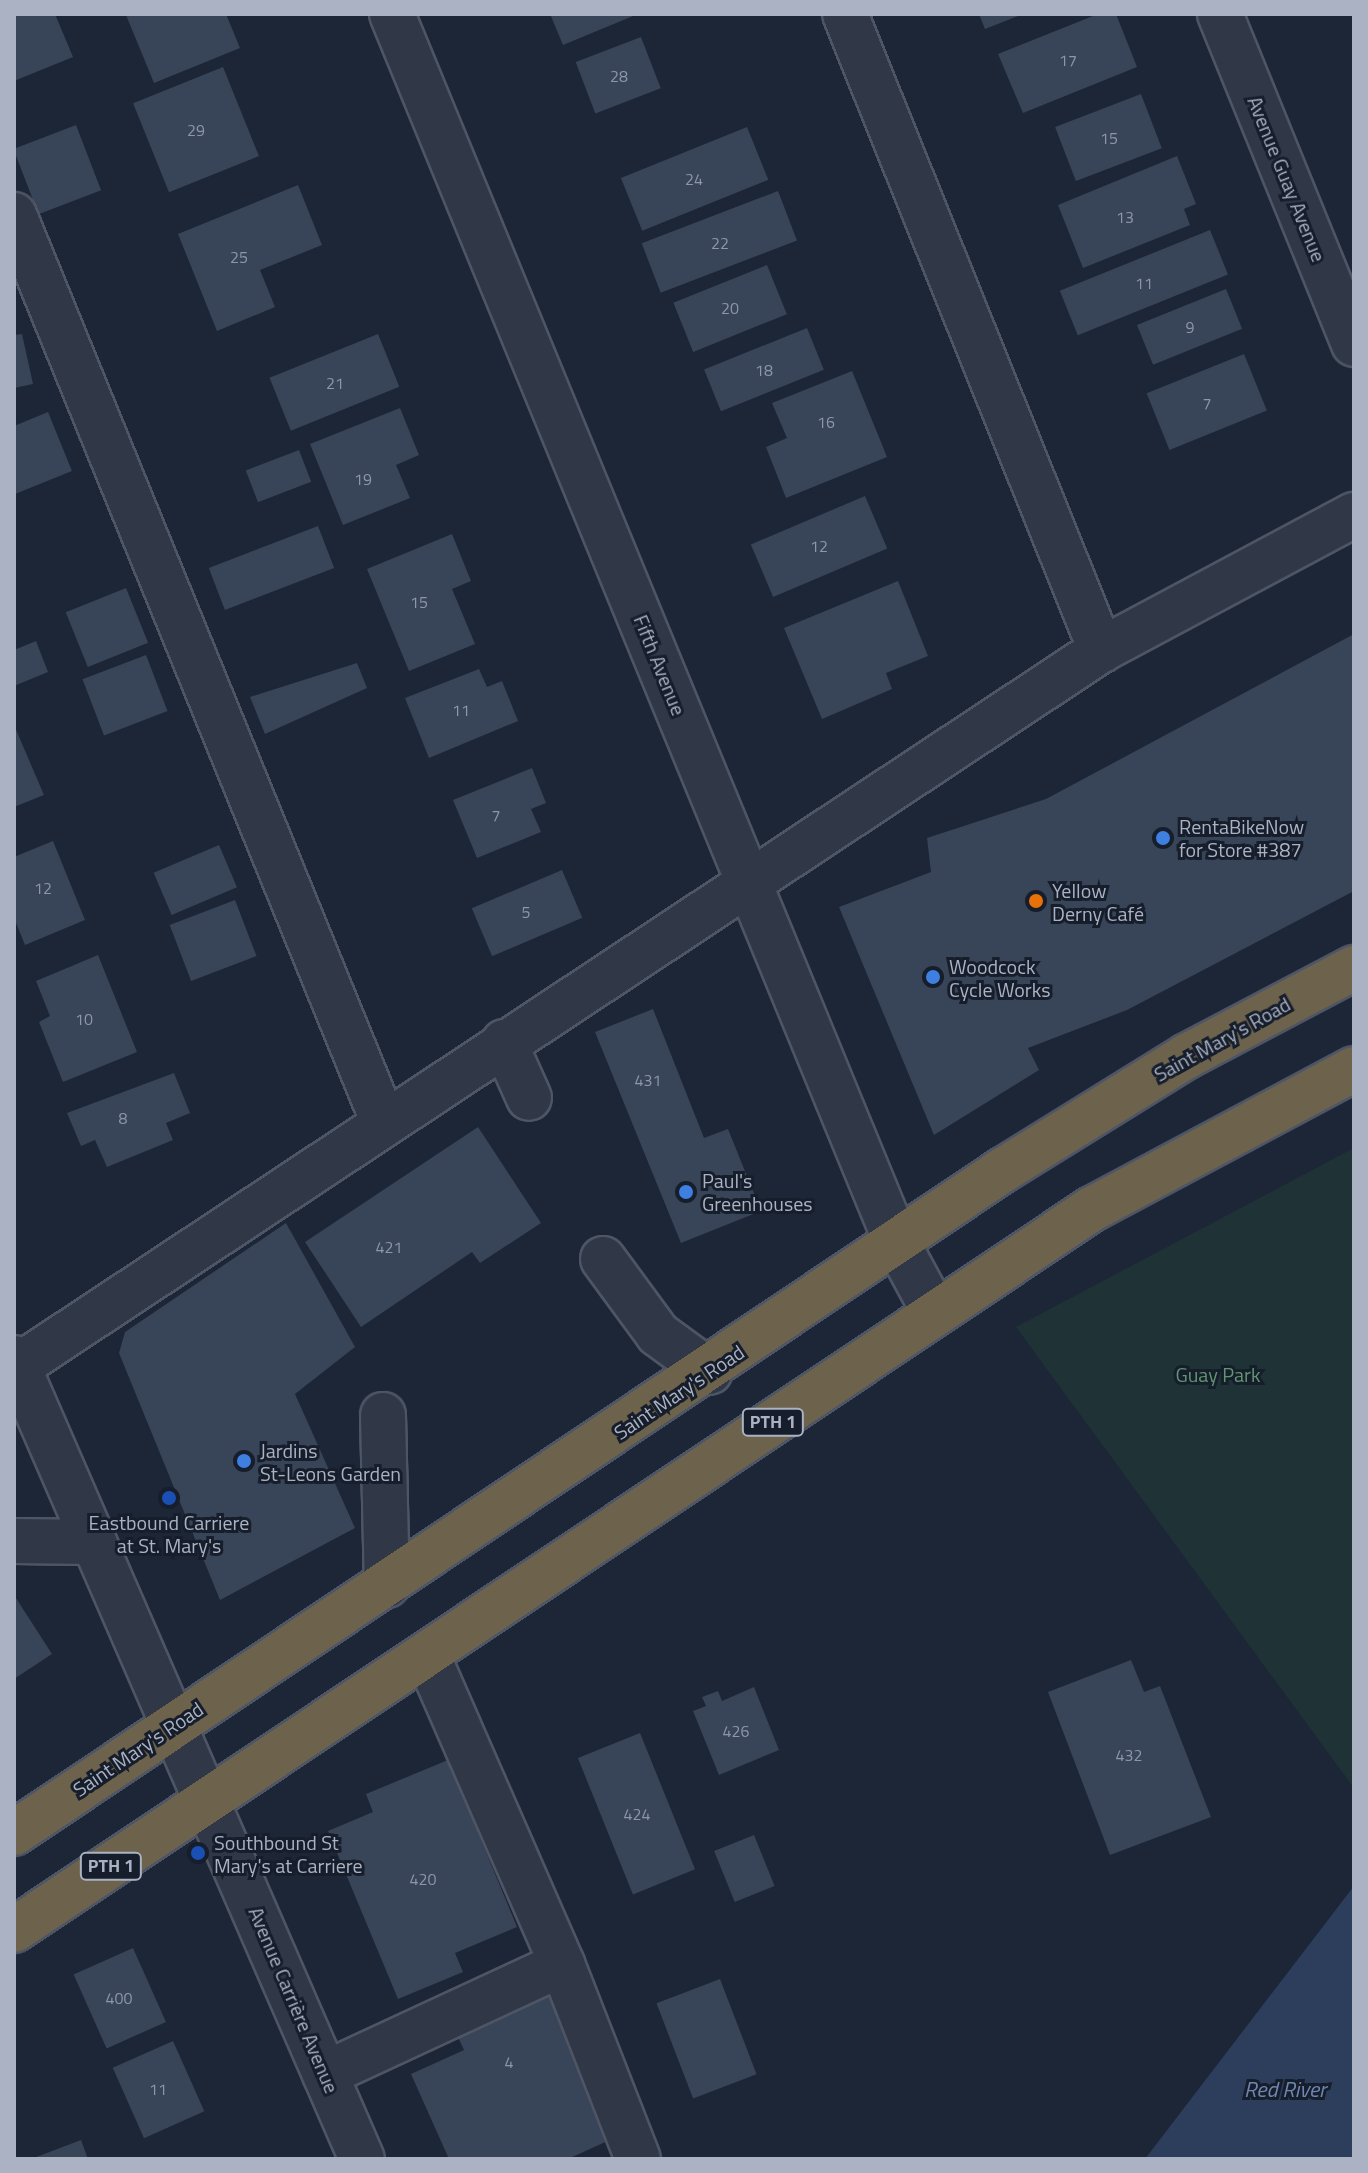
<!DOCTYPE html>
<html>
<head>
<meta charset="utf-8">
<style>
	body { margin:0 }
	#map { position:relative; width:1368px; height:2173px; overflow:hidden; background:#1d2636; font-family:"Titillium Web",sans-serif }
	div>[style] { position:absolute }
	.green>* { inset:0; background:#1f3337 }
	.water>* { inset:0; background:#2d3e5d }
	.building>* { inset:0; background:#384457; transform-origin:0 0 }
	.roads { filter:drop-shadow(2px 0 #4e5565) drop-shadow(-2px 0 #4e5565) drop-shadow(0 2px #4e5565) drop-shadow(0 -2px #4e5565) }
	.minor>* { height:44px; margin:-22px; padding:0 22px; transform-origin:22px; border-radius:22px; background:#303847 }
	.highway>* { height:44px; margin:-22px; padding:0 22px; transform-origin:22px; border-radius:22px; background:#6d634d }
	.dots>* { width:22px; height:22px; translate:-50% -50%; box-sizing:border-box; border:4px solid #161d2b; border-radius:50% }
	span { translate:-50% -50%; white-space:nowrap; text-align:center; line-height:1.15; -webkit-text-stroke:6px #161d2b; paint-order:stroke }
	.number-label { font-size:16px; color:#8e96a9 }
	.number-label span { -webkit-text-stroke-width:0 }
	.shield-label span { padding:2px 6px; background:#161d2b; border:2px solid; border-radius:6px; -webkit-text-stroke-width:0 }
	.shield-label { font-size:18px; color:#aab2c4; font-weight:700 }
	.street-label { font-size:20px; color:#aab2c4 }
	.poi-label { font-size:20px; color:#aab2c4 }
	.left { translate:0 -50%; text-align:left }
	.park-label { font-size:20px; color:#609670 }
	.water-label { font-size:22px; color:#6f86b0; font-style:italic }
	.frame { position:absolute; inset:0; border:16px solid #aab2c4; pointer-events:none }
</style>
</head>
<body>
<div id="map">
	<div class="green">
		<div style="clip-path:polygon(1354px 1148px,1354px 1788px,1016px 1327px)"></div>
	</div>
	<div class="water">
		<div style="clip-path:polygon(1354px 1886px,1354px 2159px,1145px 2159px)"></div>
	</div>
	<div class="building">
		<div style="clip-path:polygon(14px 14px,55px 14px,73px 57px,14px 81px)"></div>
		<div style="clip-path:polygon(226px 14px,240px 48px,154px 83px,126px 15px)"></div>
		<div style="clip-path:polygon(550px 14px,638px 14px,563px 45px)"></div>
		<div style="clip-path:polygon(979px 14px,1023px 14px,985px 29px)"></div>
		<div style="clip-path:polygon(1098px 14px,1116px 14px,1137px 67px,1023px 113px,998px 54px)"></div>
		<div style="left:641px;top:37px;width:55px;height:70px;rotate:69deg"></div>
		<div style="left:223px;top:67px;width:96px;height:97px;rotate:68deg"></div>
		<div style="left:1141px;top:94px;width:58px;height:92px;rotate:69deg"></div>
		<div style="left:76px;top:125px;width:70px;height:67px;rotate:69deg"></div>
		<div style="left:747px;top:127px;width:57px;height:136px;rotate:68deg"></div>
		<div style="clip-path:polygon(1177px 156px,1196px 204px,1184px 209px,1190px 225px,1083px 268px,1058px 205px)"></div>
		<div style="clip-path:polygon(298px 185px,322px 245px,260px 270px,275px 307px,217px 331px,178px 234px)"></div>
		<div style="left:778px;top:191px;width:53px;height:146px;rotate:69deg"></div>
		<div style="left:1210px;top:230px;width:48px;height:162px;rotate:68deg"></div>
		<div style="left:767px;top:265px;width:53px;height:101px;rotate:68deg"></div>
		<div style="left:1226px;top:289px;width:43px;height:96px;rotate:68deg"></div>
		<div style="left:807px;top:328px;width:45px;height:111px;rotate:68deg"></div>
		<div style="clip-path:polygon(22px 334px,33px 384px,14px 388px,14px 335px)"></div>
		<div style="left:378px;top:334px;width:57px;height:117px;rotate:68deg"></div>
		<div style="left:1244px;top:354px;width:61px;height:105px;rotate:68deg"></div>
		<div style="clip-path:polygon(852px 371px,887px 457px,786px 498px,766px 447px,787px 438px,772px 403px)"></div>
		<div style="clip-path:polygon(400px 408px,419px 455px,396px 465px,410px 498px,343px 525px,310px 444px)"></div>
		<div style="clip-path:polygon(48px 412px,72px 471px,15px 494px,14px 426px)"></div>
		<div style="left:299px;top:450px;width:34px;height:57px;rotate:69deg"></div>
		<div style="left:865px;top:496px;width:57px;height:124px;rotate:67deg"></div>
		<div style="left:318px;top:526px;width:45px;height:117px;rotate:69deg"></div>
		<div style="clip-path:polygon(452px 534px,471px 581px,452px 589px,475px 644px,409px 671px,367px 569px)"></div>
		<div style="clip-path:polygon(898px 581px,928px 656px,886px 673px,892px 689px,822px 719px,784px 628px)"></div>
		<div style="left:126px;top:588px;width:59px;height:65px;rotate:68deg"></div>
		<div style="clip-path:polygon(1354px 634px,1354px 891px,1127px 1010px,1028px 1048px,1039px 1070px,934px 1135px,839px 907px,931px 872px,927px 838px,1046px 799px)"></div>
		<div style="clip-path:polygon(36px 641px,48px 672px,14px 686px,14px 650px)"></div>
		<div style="left:146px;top:655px;width:60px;height:68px;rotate:69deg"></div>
		<div style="clip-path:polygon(357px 663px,367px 688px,265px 734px,250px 697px)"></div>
		<div style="clip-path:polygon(479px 669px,487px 687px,502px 681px,518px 721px,429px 758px,405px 698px)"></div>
		<div style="clip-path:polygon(14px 725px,44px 795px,14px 807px)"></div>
		<div style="clip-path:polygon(532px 768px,546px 803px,531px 809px,541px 832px,477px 858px,453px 800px)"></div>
		<div style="clip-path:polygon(53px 841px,85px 920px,25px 945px,14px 918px,14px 857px)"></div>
		<div style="left:219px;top:845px;width:46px;height:71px;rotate:67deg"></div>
		<div style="left:562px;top:870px;width:52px;height:98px;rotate:67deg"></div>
		<div style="left:235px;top:900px;width:60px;height:70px;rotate:69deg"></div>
		<div style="clip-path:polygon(98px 955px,137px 1052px,63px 1082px,39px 1022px,50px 1016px,36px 981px)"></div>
		<div style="clip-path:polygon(653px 1009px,704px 1138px,728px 1129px,761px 1211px,681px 1243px,595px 1032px)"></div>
		<div style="clip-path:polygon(174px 1073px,190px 1113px,166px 1123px,173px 1140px,107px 1167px,95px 1140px,81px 1146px,67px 1113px)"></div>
		<div style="clip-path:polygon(478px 1127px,541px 1223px,480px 1263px,472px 1252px,361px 1327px,305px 1242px)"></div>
		<div style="clip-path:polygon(286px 1223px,355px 1347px,295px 1394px,355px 1528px,220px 1600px,119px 1353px,125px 1332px)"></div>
		<div style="clip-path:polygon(14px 1595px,52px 1654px,14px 1679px)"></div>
		<div style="clip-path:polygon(1131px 1660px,1144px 1692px,1160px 1686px,1211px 1817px,1110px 1855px,1048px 1692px)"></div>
		<div style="clip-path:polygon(754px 1687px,779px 1750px,719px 1775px,693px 1711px,706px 1706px,702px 1697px,718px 1691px,722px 1701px)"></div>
		<div style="left:640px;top:1733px;width:147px;height:67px;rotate:68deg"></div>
		<div style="clip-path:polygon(448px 1760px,517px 1927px,455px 1953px,463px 1972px,398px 1999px,328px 1831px,373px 1812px,366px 1794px)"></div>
		<div style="left:754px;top:1835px;width:55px;height:43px;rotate:68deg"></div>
		<div style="left:133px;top:1948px;width:81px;height:65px;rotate:66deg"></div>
		<div style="left:720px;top:1979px;width:102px;height:68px;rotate:69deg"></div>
		<div style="clip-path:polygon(547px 1989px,614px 2138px,568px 2159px,449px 2159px,411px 2074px,464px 2050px,455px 2031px)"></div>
		<div style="left:173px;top:2041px;width:77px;height:66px;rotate:66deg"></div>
		<div style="clip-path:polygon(81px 2140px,88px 2159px,31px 2159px)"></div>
	</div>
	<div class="roads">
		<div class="minor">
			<div style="left:392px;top:14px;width:1326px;rotate:67.67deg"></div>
			<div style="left:896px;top:1241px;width:82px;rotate:61.6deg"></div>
			<div style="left:845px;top:14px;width:686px;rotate:68.07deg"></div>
			<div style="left:1220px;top:14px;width:356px;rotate:67.9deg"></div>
			<div style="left:14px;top:215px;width:980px;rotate:67.83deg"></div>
			<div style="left:504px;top:1042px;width:61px;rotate:65.9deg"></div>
			<div style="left:603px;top:1259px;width:93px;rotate:53.7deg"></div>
			<div style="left:658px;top:1334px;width:64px;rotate:36.2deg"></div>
			<div style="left:14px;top:1358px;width:873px;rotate:66.52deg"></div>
			<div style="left:17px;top:1367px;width:1300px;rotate:-33.48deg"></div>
			<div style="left:1101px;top:650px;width:287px;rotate:-28.1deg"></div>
			<div style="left:383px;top:1415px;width:170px;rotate:88.7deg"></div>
			<div style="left:14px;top:1541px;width:80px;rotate:0.7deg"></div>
			<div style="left:562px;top:1964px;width:209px;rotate:68.7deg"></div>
			<div style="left:325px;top:2074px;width:261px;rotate:-24.9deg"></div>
			<div style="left:562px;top:1964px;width:337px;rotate:-113.6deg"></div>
		</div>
		<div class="highway">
			<div style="left:14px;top:1833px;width:1191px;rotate:-33.84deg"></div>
			<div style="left:1003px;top:1170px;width:216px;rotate:-31.8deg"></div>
			<div style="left:1187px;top:1056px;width:189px;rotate:-27.8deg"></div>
			<div style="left:14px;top:1930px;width:1297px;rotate:-33.78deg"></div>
			<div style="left:1092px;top:1209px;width:297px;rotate:-28.1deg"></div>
		</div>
	</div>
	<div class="dots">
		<div style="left:1163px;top:838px;background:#3f7fe0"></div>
		<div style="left:1036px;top:901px;background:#e8710a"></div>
		<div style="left:933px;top:977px;background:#3f7fe0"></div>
		<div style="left:686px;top:1192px;background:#3f7fe0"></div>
		<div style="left:244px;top:1461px;background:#3f7fe0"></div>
		<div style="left:169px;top:1498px;background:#1a4fb4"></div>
		<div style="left:198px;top:1853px;background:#1a4fb4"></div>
	</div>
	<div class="number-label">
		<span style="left:1068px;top:60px">17</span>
		<span style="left:619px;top:76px">28</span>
		<span style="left:196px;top:130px">29</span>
		<span style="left:1109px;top:138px">15</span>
		<span style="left:694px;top:179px">24</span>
		<span style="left:1125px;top:217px">13</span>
		<span style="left:720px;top:243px">22</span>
		<span style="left:239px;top:257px">25</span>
		<span style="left:1144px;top:283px">11</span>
		<span style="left:730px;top:308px">20</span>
		<span style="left:1190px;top:327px">9</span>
		<span style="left:764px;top:370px">18</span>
		<span style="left:335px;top:383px">21</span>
		<span style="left:1207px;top:403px">7</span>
		<span style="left:826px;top:422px">16</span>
		<span style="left:363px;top:479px">19</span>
		<span style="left:819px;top:546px">12</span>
		<span style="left:419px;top:602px">15</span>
		<span style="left:461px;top:710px">11</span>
		<span style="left:496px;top:815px">7</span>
		<span style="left:43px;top:888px">12</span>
		<span style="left:526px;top:912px">5</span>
		<span style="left:84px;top:1019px">10</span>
		<span style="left:648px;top:1080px">431</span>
		<span style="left:123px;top:1118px">8</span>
		<span style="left:389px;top:1247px">421</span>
		<span style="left:736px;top:1731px">426</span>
		<span style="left:1129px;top:1755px">432</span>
		<span style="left:637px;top:1814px">424</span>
		<span style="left:423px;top:1879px">420</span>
		<span style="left:119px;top:1998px">400</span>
		<span style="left:509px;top:2062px">4</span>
		<span style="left:158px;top:2089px">11</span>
	</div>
	<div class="shield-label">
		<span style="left:773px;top:1422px">PTH 1</span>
		<span style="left:111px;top:1866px">PTH 1</span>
	</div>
	<div class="street-label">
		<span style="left:1287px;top:179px;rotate:68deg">Avenue Guay Avenue</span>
		<span style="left:660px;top:665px;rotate:68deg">Fifth Avenue</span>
		<span style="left:1222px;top:1039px;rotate:-29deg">Saint Mary's Road</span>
		<span style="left:679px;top:1392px;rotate:-34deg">Saint Mary's Road</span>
		<span style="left:138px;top:1749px;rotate:-34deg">Saint Mary's Road</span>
		<span style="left:294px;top:2000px;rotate:67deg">Avenue Carrière Avenue</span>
	</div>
	<div class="poi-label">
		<span class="left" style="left:1179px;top:838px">RentaBikeNow<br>for Store #387</span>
		<span class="left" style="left:1052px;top:902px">Yellow<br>Derny Café</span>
		<span class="left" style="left:949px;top:978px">Woodcock<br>Cycle Works</span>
		<span class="left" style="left:702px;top:1192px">Paul's<br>Greenhouses</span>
		<span class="left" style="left:260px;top:1462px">Jardins<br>St-Leons Garden</span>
		<span style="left:169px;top:1534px">Eastbound Carriere<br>at St. Mary's</span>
		<span class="left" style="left:214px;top:1854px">Southbound St<br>Mary's at Carriere</span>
	</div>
	<div class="park-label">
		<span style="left:1218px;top:1374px">Guay Park</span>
	</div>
	<div class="water-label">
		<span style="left:1285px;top:2090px">Red River</span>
	</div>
	<div class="frame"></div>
</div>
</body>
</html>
